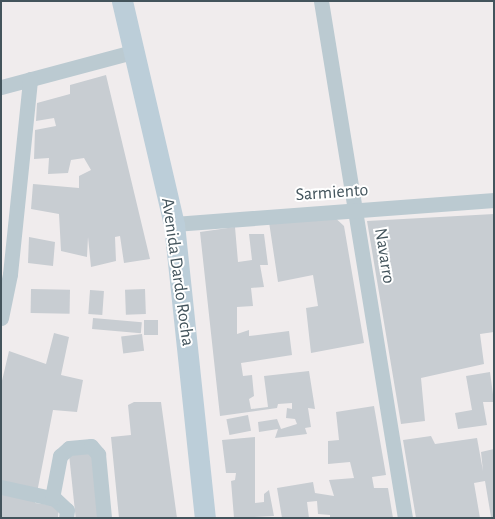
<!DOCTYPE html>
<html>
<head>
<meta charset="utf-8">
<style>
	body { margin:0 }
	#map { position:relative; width:495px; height:519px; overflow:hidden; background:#f0eced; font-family:"Alegreya Sans",sans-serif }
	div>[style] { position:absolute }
	.building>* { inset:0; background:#c8cdd2; transform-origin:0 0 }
	.street>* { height:15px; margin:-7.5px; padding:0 7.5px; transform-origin:7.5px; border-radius:7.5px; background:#bbcad1 }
	.secondary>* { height:21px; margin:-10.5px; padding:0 10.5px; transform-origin:10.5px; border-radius:10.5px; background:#bcced9 }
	span { translate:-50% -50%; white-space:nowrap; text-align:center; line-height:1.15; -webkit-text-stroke:4px #fff; paint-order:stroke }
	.street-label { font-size:18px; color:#43545c }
	.frame { position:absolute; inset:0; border:2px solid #43545c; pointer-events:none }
</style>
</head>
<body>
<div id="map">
	<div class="building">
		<div style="clip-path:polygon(106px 75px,150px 259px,124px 263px,120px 236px,115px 237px,116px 261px,91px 267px,88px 237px,87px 257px,61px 251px,59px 214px,31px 209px,33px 184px,79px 188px,79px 176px,91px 170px,84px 158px,71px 160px,68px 173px,48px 174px,49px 158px,34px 159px,35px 130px,56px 126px,54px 118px,36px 121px,37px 103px,70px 94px,70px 85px)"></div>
		<div style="clip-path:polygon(494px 214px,494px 332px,480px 334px,484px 364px,421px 378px,425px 421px,401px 424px,367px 221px)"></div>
		<div style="clip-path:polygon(332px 215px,344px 226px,364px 343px,311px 353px,306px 308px,318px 306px,313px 275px,278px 282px,269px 222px)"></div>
		<div style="clip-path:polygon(235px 227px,238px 262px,252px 260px,249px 234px,264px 234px,268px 265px,260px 265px,264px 287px,251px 288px,253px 306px,237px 307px,237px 334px,249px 330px,249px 336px,289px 331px,292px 355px,241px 363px,243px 376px,252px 375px,254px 396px,249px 399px,251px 409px,268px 407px,264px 376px,309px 371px,315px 409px,308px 408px,311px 427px,305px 428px,307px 434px,275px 438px,278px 429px,259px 432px,258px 422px,277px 419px,281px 429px,297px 424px,295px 419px,286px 418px,287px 408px,292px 409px,292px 403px,278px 404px,277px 408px,220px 416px,200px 232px)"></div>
		<div style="clip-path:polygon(29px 237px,55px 242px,53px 266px,28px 263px)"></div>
		<div style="left:31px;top:289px;width:39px;height:24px;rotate:1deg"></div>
		<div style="left:145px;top:289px;width:25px;height:20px;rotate:88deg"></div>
		<div style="left:90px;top:290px;width:14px;height:24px;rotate:4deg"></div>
		<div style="left:93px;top:318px;width:49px;height:11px;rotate:5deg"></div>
		<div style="left:144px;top:320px;width:14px;height:15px"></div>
		<div style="clip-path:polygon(54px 333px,69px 337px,61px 375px,83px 380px,77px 412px,53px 410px,35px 503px,59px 506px,58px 518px,1px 518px,1px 385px,9px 351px,46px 364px)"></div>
		<div style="left:142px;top:334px;width:17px;height:21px;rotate:83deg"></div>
		<div style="clip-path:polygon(490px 372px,494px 402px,483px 402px,487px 425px,458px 429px,455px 413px,472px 410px,466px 376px)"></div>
		<div style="clip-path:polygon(134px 402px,161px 402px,177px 518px,119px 518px,111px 437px,131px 435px,128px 405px)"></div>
		<div style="clip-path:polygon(374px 406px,386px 475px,372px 477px,374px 488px,388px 488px,393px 518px,330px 518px,330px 515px,318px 514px,317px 501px,307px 502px,309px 518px,282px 518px,277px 488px,313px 482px,315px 493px,334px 496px,329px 480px,354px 478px,350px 462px,328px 464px,328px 441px,339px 440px,336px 412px)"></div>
		<div style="left:248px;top:415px;width:16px;height:22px;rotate:79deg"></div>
		<div style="clip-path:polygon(431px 436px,435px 444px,477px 438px,483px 471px,481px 452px,494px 449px,494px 517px,491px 517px,485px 481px,474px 483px,480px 518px,416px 518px,403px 440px)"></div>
		<div style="clip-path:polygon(255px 437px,255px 503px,264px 502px,264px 494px,269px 490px,274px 516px,234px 518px,231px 481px,235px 480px,236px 473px,226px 473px,222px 440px)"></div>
		<div style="left:93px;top:453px;width:65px;height:24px;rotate:84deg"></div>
	</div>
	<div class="street">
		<div style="left:321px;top:1px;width:524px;rotate:80.77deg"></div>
		<div style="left:1px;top:87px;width:137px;rotate:-14.9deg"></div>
		<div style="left:174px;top:224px;width:321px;rotate:-4.3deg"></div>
		<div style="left:1px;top:318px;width:45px;rotate:-78.4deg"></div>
		<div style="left:10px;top:274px;width:196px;rotate:-84.1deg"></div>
		<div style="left:1px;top:487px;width:55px;rotate:12.5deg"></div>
		<div style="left:55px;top:499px;width:16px;rotate:43deg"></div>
		<div style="left:67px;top:510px;width:8px;rotate:97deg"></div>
		<div style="left:52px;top:498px;width:43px;rotate:-79.2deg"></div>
		<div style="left:60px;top:456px;width:12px;rotate:-42deg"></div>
		<div style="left:69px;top:448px;width:22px;rotate:-5deg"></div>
		<div style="left:91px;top:446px;width:11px;rotate:49deg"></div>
		<div style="left:98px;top:454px;width:64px;rotate:84.6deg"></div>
	</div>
	<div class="secondary">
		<div style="left:122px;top:1px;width:229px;rotate:76.9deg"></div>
		<div style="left:174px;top:224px;width:296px;rotate:84deg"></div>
	</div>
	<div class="street-label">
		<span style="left:332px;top:193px;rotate:-4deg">Sarmiento</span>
		<span style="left:384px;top:256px;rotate:81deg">Navarro</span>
		<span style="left:177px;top:272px;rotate:82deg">Avenida Dardo Rocha</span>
	</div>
	<div class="frame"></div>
</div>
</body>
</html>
